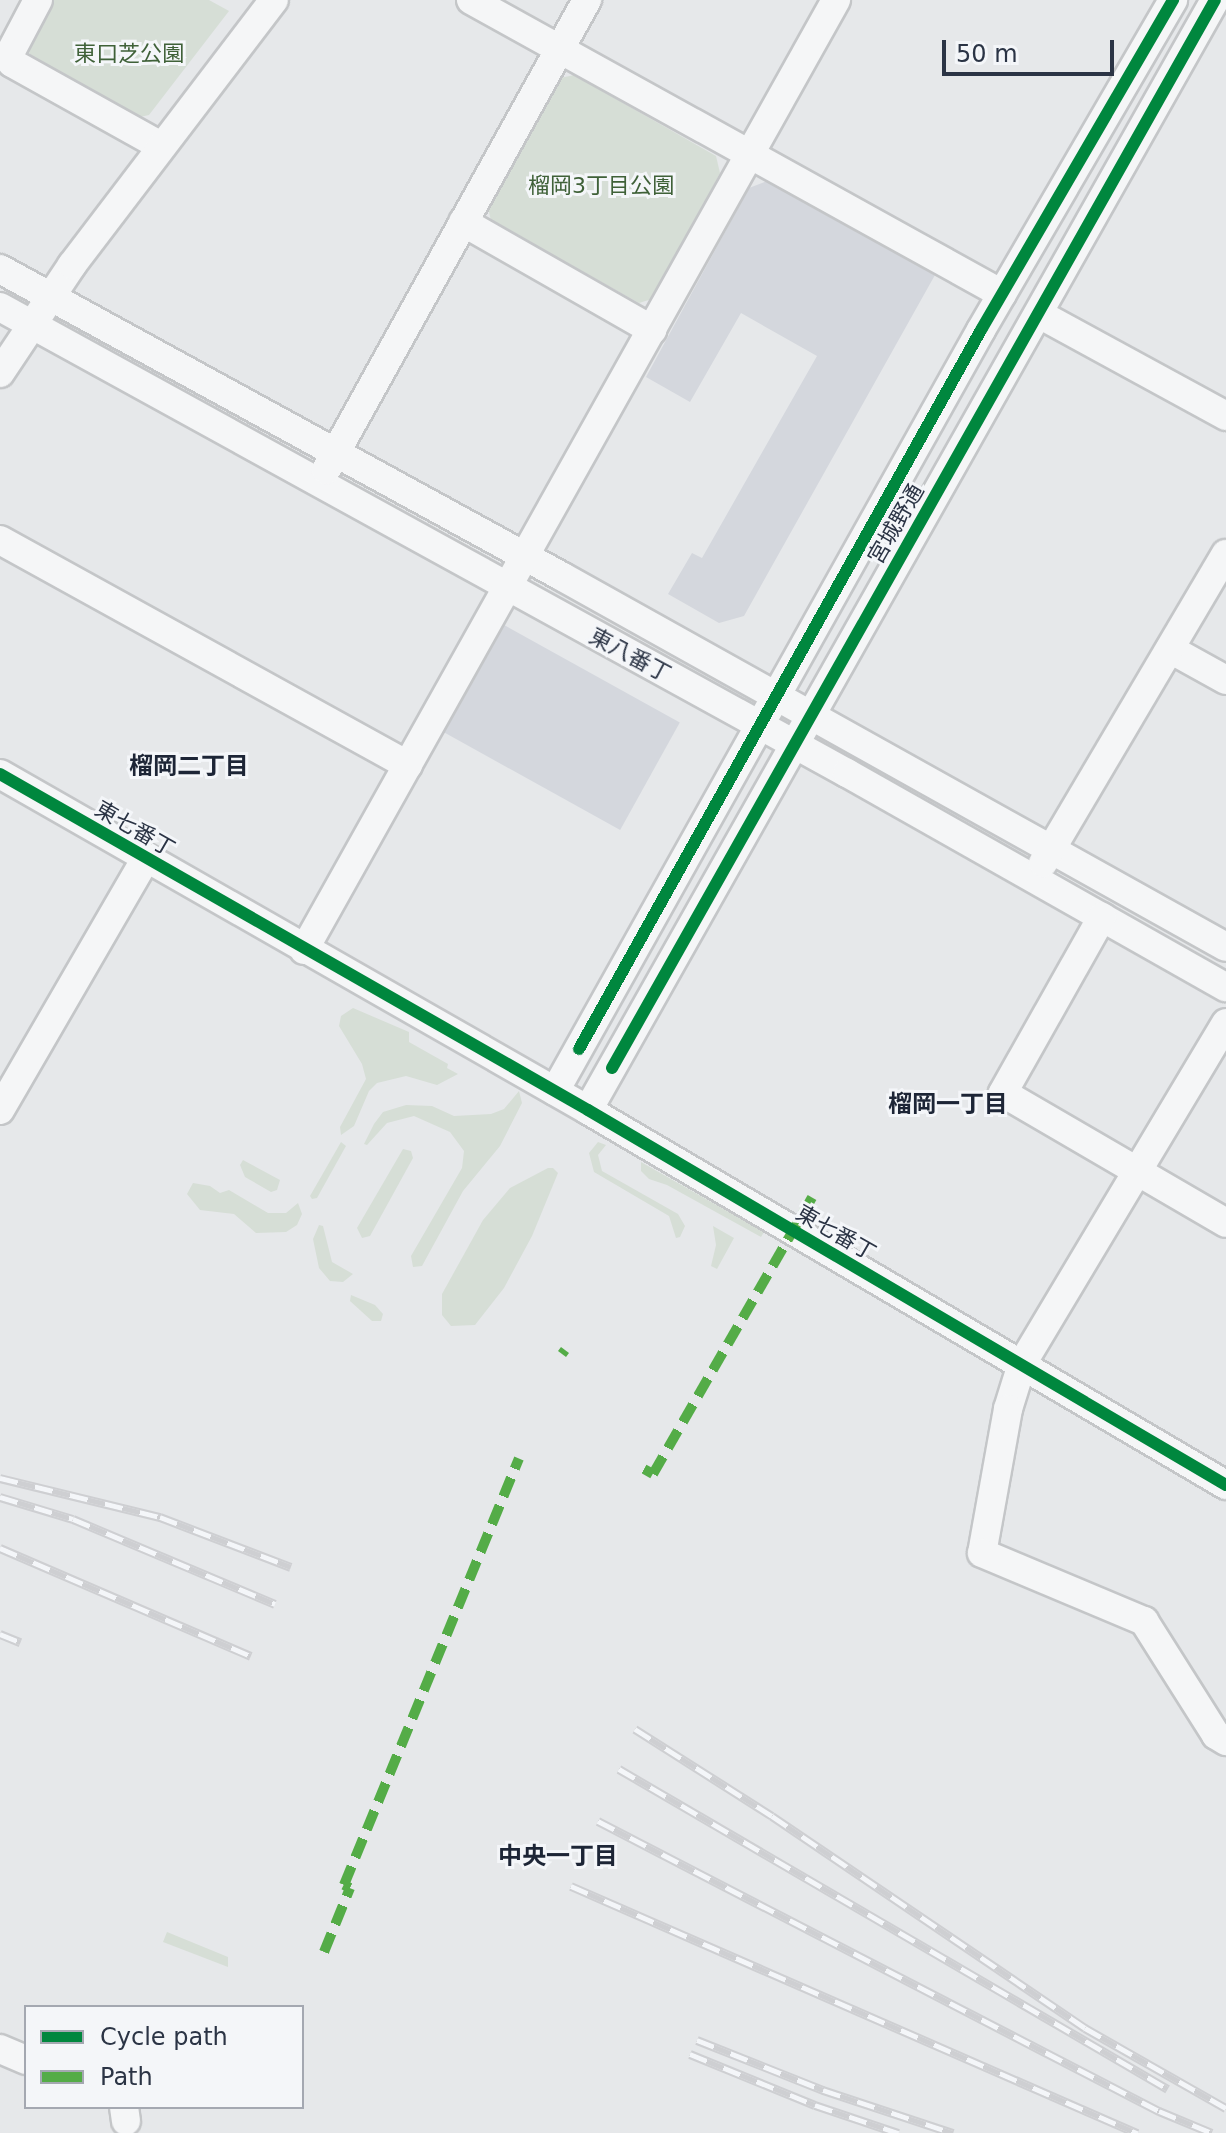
<!DOCTYPE html>
<html>
<head>
<meta charset="utf-8">
<style>
	body { margin:0 }
	#map { position:relative; width:1226px; height:2133px; overflow:hidden; background:#e6e8ea; font-family:"DejaVu Sans","Noto Sans JP",sans-serif }
	div>[style] { position:absolute }
	.built>* { inset:0; background:#d4d7dd; transform-origin:0 0 }
	.green>* { inset:0; background:#d6ded6 }
	.roads { filter:drop-shadow(2px 0 #c4c6c8) drop-shadow(-2px 0 #c4c6c8) drop-shadow(0 2px #c4c6c8) drop-shadow(0 -2px #c4c6c8) }
	.minor>* { height:28px; margin:-14px; padding:0 14px; transform-origin:14px; border-radius:14px; background:#f5f6f7 }
	.rail>* { height:9px; margin-top:-4.5px; transform-origin:0; background:repeating-linear-gradient(90deg,#f4f6f9 0 18px,#cecfd2 0 36px); box-sizing:border-box; border-block:2px solid #cecfd2 }
	.quiet>* { height:10px; margin-top:-5px; transform-origin:0; background:repeating-linear-gradient(90deg,#54ac47 0 20px,transparent 0 30px) }
	.cycleway>* { height:12px; margin:-6px; padding:0 6px; transform-origin:6px; border-radius:6px; background:#00873e }
	span { translate:-50% -50%; white-space:nowrap; text-align:center; line-height:1.15; -webkit-text-stroke:6px #f4f6f9; paint-order:stroke }
	.park-label { font-size:22px; color:#3f6138 }
	.street-label { font-size:22px; color:#2b3445 }
	.neighbourhood-label { font-size:24px; color:#1d2536; font-weight:700 }
	.legend { position:absolute; left:24px; top:2005px; width:280px; height:104px; box-sizing:border-box; background:#f4f6f9; border:2px solid #a4a8b1; margin:0; padding:10px 14px; list-style:none; font-size:24px; color:#2b3445 }
	.legend li { display:flex; align-items:center; gap:16px; height:40px }
	.legend b { width:40px; border:2px solid #a4a8b1 }
	.scale { position:absolute; left:942px; top:40px; width:172px; height:36px; box-sizing:border-box; border:4px solid #2b3445; border-top:0; padding-left:10px; font-size:24px; line-height:28px; white-space:nowrap; color:#2b3445; -webkit-text-stroke:6px #f4f6f9; paint-order:stroke }
</style>
</head>
<body>
<div id="map">
	<div class="built">
		<div style="clip-path:polygon(767px 181px,935px 275px,744px 616px,719px 623px,668px 594px,692px 553px,702px 558px,817px 356px,741px 313px,690px 402px,646px 377px,749px 188px)"></div>
		<div style="left:504px;top:625px;width:201px;height:123px;rotate:29deg"></div>
	</div>
	<div class="green">
		<div style="clip-path:polygon(54px 0,209px 0,229px 11px,149px 115px,135px 118px,31px 60px,28px 47px)"></div>
		<div style="clip-path:polygon(574px 75px,716px 156px,720px 173px,655px 298px,639px 303px,491px 221px,487px 203px,556px 79px)"></div>
		<div style="clip-path:polygon(353px 1008px,409px 1032px,409px 1042px,448px 1064px,447px 1068px,458px 1074px,437px 1085px,406px 1076px,377px 1083px,369px 1091px,354px 1126px,341px 1135px,340px 1127px,366px 1079px,362px 1064px,339px 1026px,341px 1016px)"></div>
		<div style="clip-path:polygon(519px 1091px,522px 1103px,500px 1146px,463px 1191px,422px 1266px,413px 1267px,411px 1256px,462px 1168px,464px 1151px,450px 1132px,414px 1116px,387px 1123px,367px 1145px,364px 1144px,374px 1124px,383px 1112px,406px 1105px,432px 1106px,454px 1116px,491px 1114px,504px 1109px)"></div>
		<div style="clip-path:polygon(341px 1142px,346px 1146px,317px 1198px,312px 1199px,310px 1196px)"></div>
		<div style="clip-path:polygon(598px 1142px,606px 1145px,598px 1155px,602px 1171px,678px 1214px,685px 1226px,680px 1237px,676px 1238px,669px 1216px,594px 1172px,589px 1153px)"></div>
		<div style="clip-path:polygon(403px 1149px,411px 1151px,413px 1158px,370px 1236px,362px 1238px,357px 1228px)"></div>
		<div style="clip-path:polygon(243px 1160px,280px 1180px,277px 1190px,271px 1192px,245px 1177px,240px 1165px)"></div>
		<div style="clip-path:polygon(641px 1162px,764px 1232px,761px 1237px,667px 1185px,649px 1179px,641px 1171px)"></div>
		<div style="clip-path:polygon(548px 1168px,553px 1168px,558px 1173px,532px 1236px,504px 1288px,475px 1325px,451px 1326px,442px 1315px,442px 1294px,483px 1220px,510px 1188px)"></div>
		<div style="clip-path:polygon(193px 1183px,210px 1186px,220px 1193px,229px 1190px,268px 1213px,286px 1213px,298px 1203px,302px 1214px,297px 1225px,286px 1232px,256px 1233px,234px 1214px,200px 1210px,187px 1194px)"></div>
		<div style="clip-path:polygon(319px 1225px,323px 1226px,332px 1262px,353px 1274px,343px 1282px,330px 1281px,319px 1268px,313px 1239px)"></div>
		<div style="clip-path:polygon(713px 1226px,734px 1238px,717px 1269px,711px 1266px,716px 1245px)"></div>
		<div style="clip-path:polygon(351px 1295px,375px 1305px,383px 1314px,381px 1321px,372px 1321px,350px 1301px)"></div>
		<div style="clip-path:polygon(167px 1932px,228px 1957px,228px 1967px,163px 1942px)"></div>
	</div>
	<div class="roads">
		<div class="minor">
			<div style="left:38px;top:0;width:60px;rotate:117.8deg"></div>
			<div style="left:10px;top:53px;width:10px;rotate:79deg"></div>
			<div style="left:12px;top:63px;width:171px;rotate:29.1deg"></div>
			<div style="left:471px;top:0;width:607px;rotate:28.97deg"></div>
			<div style="left:463px;top:222px;width:218px;rotate:29.7deg"></div>
			<div style="left:0;top:269px;width:640px;rotate:28.69deg"></div>
			<div style="left:561px;top:576px;width:761px;rotate:29.16deg"></div>
			<div style="left:0;top:307px;width:967px;rotate:28.82deg"></div>
			<div style="left:847px;top:773px;width:435px;rotate:29.5deg"></div>
			<div style="left:1039px;top:314px;width:213px;rotate:28.6deg"></div>
			<div style="left:0;top:373px;width:130px;rotate:-56.3deg"></div>
			<div style="left:72px;top:265px;width:333px;rotate:-52.7deg"></div>
			<div style="left:326px;top:470px;width:538px;rotate:-60.96deg"></div>
			<div style="left:0;top:540px;width:466px;rotate:28.9deg"></div>
			<div style="left:1170px;top:649px;width:64px;rotate:29deg"></div>
			<div style="left:0;top:774px;width:677px;rotate:29.74deg"></div>
			<div style="left:588px;top:1110px;width:740px;rotate:30.45deg"></div>
			<div style="left:1043px;top:863px;width:359px;rotate:-59.4deg"></div>
			<div style="left:1102px;top:917px;width:202px;rotate:119.4deg"></div>
			<div style="left:1003px;top:1093px;width:258px;rotate:30.2deg"></div>
			<div style="left:304px;top:950px;width:1089px;rotate:-60.75deg"></div>
			<div style="left:1226px;top:1023px;width:397px;rotate:120.9deg"></div>
			<div style="left:1022px;top:1364px;width:47px;rotate:107.3deg"></div>
			<div style="left:1008px;top:1409px;width:146px;rotate:100.2deg"></div>
			<div style="left:982px;top:1553px;width:176px;rotate:22.8deg"></div>
			<div style="left:1144px;top:1621px;width:135px;rotate:57.7deg"></div>
			<div style="left:1216px;top:1735px;width:12px;rotate:31deg"></div>
			<div style="left:555px;top:1091px;width:872px;rotate:-60.76deg"></div>
			<div style="left:981px;top:330px;width:382px;rotate:-59.8deg"></div>
			<div style="left:0;top:1110px;width:291px;rotate:-59.9deg"></div>
			<div style="left:588px;top:1110px;width:1275px;rotate:-60.54deg"></div>
			<div style="left:0;top:2049px;width:28px;rotate:23deg"></div>
			<div style="left:124px;top:2107px;width:14px;rotate:82deg"></div>
		</div>
	</div>
	<div class="rail">
		<div style="left:0;top:1478px;width:165px;rotate:13.7deg"></div>
		<div style="left:160px;top:1517px;width:140px;rotate:20.9deg"></div>
		<div style="left:0;top:1497px;width:76px;rotate:16.8deg"></div>
		<div style="left:73px;top:1519px;width:219px;rotate:22.8deg"></div>
		<div style="left:0;top:1548px;width:273px;rotate:23.3deg"></div>
		<div style="left:0;top:1634px;width:22px;rotate:22deg"></div>
		<div style="left:635px;top:1729px;width:162px;rotate:32.4deg"></div>
		<div style="left:772px;top:1816px;width:378px;rotate:34.1deg"></div>
		<div style="left:1085px;top:2028px;width:162px;rotate:29.6deg"></div>
		<div style="left:619px;top:1769px;width:635px;rotate:30.24deg"></div>
		<div style="left:598px;top:1821px;width:632px;rotate:27.34deg"></div>
		<div style="left:1159px;top:2111px;width:57px;rotate:22.5deg"></div>
		<div style="left:571px;top:1886px;width:618px;rotate:23.58deg"></div>
		<div style="left:697px;top:2040px;width:136px;rotate:21.6deg"></div>
		<div style="left:823px;top:2090px;width:137px;rotate:18.3deg"></div>
		<div style="left:690px;top:2054px;width:135px;rotate:22.2deg"></div>
		<div style="left:815px;top:2105px;width:88px;rotate:18.6deg"></div>
	</div>
	<div class="quiet">
		<div style="left:562px;top:1354px;width:5px;rotate:-53deg"></div>
		<div style="left:644px;top:1469px;width:10px;rotate:29deg"></div>
		<div style="left:653px;top:1474px;width:319px;rotate:-60.1deg"></div>
		<div style="left:324px;top:1952px;width:69px;rotate:-67.9deg"></div>
		<div style="left:350px;top:1888px;width:7px;rotate:-153deg"></div>
		<div style="left:344px;top:1885px;width:461px;rotate:-67.7deg"></div>
	</div>
	<div class="cycleway">
		<div style="left:0;top:774px;width:677px;rotate:29.74deg"></div>
		<div style="left:588px;top:1110px;width:740px;rotate:30.45deg"></div>
		<div style="left:579px;top:1049px;width:824px;rotate:-60.79deg"></div>
		<div style="left:981px;top:330px;width:382px;rotate:-59.8deg"></div>
		<div style="left:612px;top:1068px;width:1226px;rotate:-60.55deg"></div>
	</div>
	<div class="park-label">
		<span style="left:129px;top:54px">東口芝公園</span>
		<span style="left:601px;top:186px">榴岡3丁目公園</span>
	</div>
	<div class="street-label">
		<span style="left:896px;top:524px;rotate:-60deg">宮城野通</span>
		<span style="left:630px;top:655px;rotate:28deg">東八番丁</span>
		<span style="left:135px;top:829px;rotate:30deg">東七番丁</span>
		<span style="left:836px;top:1233px;rotate:30deg">東七番丁</span>
	</div>
	<div class="neighbourhood-label">
		<span style="left:189px;top:767px">榴岡二丁目</span>
		<span style="left:948px;top:1105px">榴岡一丁目</span>
		<span style="left:558px;top:1857px">中央一丁目</span>
	</div>
	<ul class="legend">
	<li><b style="height:10px;background:#00873e"></b>Cycle path</li>
	<li><b style="height:10px;background:#54ac47"></b>Path</li>
	</ul>
	<div class="scale">50 m</div>
</div>
</body>
</html>
